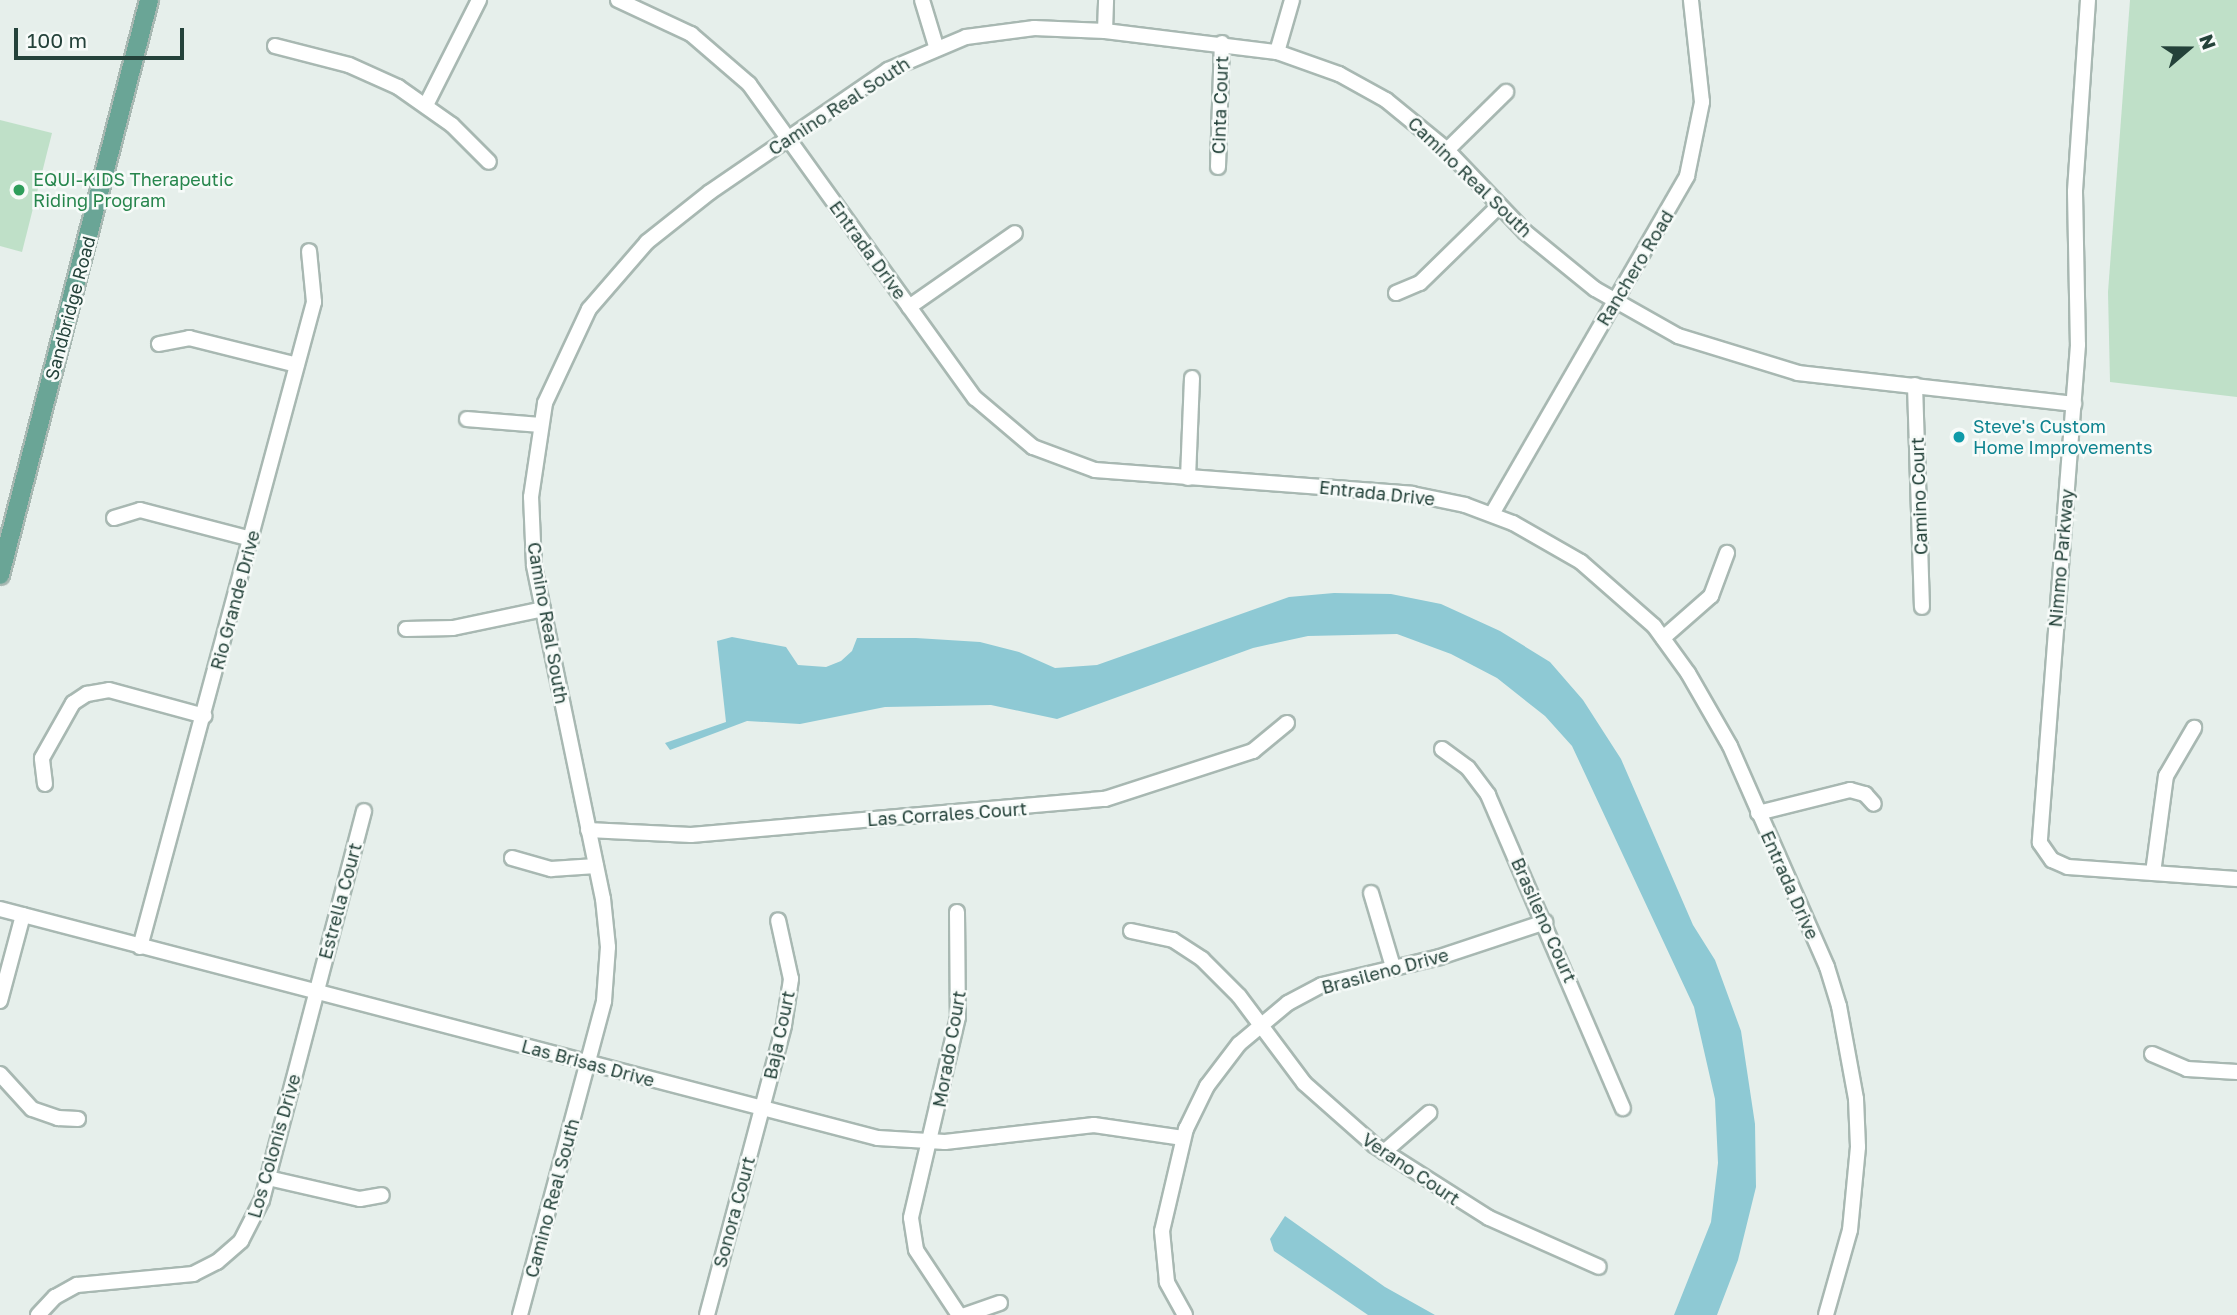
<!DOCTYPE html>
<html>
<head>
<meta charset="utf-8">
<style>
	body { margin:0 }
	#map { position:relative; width:2237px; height:1315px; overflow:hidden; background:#e6efeb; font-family:"Golos Text",sans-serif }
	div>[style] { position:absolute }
	.green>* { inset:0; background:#bfe0c8 }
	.water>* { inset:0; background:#8ec9d4 }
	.roads { filter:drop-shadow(2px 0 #a8b8b2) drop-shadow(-2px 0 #a8b8b2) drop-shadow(0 2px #a8b8b2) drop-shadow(0 -2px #a8b8b2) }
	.minor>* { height:14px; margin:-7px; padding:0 7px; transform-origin:7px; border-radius:7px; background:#fff }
	.major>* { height:18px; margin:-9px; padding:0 9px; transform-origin:9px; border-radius:9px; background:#6aa596 }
	.dots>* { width:19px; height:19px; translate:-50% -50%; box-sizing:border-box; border:4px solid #f7fbf9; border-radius:50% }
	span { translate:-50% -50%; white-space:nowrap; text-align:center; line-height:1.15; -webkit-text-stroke:5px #f7fbf9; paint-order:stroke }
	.street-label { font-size:18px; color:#24423a }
	.leisure-label { font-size:18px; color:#27864d }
	.left { translate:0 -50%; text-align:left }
	.culture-label { font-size:18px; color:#0d838f }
	.north { position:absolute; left:2153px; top:14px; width:70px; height:70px; -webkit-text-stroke:5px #f7fbf9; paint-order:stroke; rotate:70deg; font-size:19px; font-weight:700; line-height:28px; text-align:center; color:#24423a }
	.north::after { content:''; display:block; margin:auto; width:24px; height:32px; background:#24423a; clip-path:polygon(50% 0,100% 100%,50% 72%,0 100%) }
	.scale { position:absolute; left:14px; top:28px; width:170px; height:32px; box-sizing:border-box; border:4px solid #24423a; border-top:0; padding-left:9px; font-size:21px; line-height:24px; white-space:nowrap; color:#24423a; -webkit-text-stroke:5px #f7fbf9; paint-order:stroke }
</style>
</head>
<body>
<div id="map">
	<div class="green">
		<div style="clip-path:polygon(2130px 0,2237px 0,2237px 397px,2110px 382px,2108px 292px)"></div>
		<div style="clip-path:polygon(0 120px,52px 133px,22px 252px,0 246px)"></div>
	</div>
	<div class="water">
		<div style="clip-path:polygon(1334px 593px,1391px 594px,1441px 604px,1500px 631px,1550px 662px,1583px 700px,1621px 759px,1693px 925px,1715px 960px,1741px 1031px,1755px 1124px,1756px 1187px,1738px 1260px,1717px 1315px,1674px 1315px,1711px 1222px,1718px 1163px,1715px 1099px,1694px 1007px,1572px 746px,1545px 716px,1497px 678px,1451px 654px,1397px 634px,1308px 636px,1253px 648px,1057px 719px,991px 705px,885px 707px,800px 724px,747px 721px,670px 750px,665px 743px,726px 722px,717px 641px,732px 637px,786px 647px,798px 665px,826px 667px,841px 661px,852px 651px,857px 638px,916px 638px,980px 642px,1019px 652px,1055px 668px,1097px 665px,1289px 597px)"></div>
		<div style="clip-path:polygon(1285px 1216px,1385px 1287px,1435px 1315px,1368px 1315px,1274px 1251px,1270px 1239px)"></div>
	</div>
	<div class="roads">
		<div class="minor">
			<div style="left:618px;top:0;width:81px;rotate:25deg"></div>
			<div style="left:691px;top:34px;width:77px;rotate:40.8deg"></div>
			<div style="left:749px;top:84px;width:387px;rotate:54.3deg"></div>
			<div style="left:975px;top:398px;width:76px;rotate:40.2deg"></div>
			<div style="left:1033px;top:447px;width:66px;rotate:20.4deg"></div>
			<div style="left:1095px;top:470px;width:318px;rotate:4.3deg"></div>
			<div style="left:1412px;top:494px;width:54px;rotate:11.7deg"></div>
			<div style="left:1465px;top:505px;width:51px;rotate:20.6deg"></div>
			<div style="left:1513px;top:523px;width:78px;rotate:29.8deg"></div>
			<div style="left:1581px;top:562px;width:97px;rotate:41.2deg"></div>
			<div style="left:1654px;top:626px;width:58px;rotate:54.1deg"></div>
			<div style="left:1688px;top:673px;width:84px;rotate:60.1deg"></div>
			<div style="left:1730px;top:746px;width:241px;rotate:66.3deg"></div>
			<div style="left:1827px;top:967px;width:41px;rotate:72.9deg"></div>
			<div style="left:1839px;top:1006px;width:95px;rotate:79.6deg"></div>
			<div style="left:1856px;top:1099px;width:48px;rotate:87.6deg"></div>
			<div style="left:1858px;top:1147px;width:83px;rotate:95.5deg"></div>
			<div style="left:1850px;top:1230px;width:88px;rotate:105.8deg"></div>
			<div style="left:922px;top:0;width:48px;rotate:73.1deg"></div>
			<div style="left:2088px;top:0;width:192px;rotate:93.9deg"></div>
			<div style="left:2075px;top:192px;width:153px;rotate:88.9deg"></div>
			<div style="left:2078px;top:345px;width:499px;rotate:94.4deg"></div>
			<div style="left:2040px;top:843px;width:21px;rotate:55deg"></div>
			<div style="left:2052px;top:860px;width:17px;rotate:24deg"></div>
			<div style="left:2068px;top:867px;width:169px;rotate:4.1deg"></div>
			<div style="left:1105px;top:31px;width:31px;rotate:-88deg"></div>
			<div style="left:275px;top:46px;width:76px;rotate:14.4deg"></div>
			<div style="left:349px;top:65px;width:54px;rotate:24.2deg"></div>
			<div style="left:398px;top:87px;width:66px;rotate:35.1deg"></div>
			<div style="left:452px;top:125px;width:52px;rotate:45deg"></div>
			<div style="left:1277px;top:52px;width:54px;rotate:-73.9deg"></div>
			<div style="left:426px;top:105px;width:118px;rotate:-63.2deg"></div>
			<div style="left:1447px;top:150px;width:83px;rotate:-44.5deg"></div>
			<div style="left:1218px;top:167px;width:124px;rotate:-88.2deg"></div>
			<div style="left:1396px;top:293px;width:26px;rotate:-23deg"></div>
			<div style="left:1420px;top:283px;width:109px;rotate:-44.3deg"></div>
			<div style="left:909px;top:307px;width:129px;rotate:-34.9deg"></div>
			<div style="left:159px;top:344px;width:31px;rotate:-11deg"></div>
			<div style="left:189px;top:338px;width:111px;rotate:14deg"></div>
			<div style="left:1915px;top:385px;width:222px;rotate:88.2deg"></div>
			<div style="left:467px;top:419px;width:73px;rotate:4.7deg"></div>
			<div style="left:1188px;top:478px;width:100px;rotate:-87.7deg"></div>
			<div style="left:1492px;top:514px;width:390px;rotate:-60deg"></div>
			<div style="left:1687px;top:176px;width:76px;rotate:-78.5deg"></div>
			<div style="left:1702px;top:102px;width:103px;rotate:-96.2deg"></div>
			<div style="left:114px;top:518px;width:27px;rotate:-17deg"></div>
			<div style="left:140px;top:510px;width:115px;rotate:14.6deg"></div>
			<div style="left:406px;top:629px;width:47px;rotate:-1.2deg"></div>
			<div style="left:453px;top:628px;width:92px;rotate:-11.9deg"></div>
			<div style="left:1663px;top:638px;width:64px;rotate:-41.2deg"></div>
			<div style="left:1711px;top:596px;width:46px;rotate:-69.6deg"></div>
			<div style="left:1442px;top:749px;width:32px;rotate:36deg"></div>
			<div style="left:1468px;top:768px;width:34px;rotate:53deg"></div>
			<div style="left:1488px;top:795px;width:341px;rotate:66.7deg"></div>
			<div style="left:45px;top:784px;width:26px;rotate:-97deg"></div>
			<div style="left:42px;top:758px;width:63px;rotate:-60.6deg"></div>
			<div style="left:73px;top:703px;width:17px;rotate:-33deg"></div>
			<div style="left:87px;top:694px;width:22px;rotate:-10deg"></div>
			<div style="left:109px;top:690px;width:99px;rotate:15.2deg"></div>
			<div style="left:1758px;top:813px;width:95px;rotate:-14deg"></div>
			<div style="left:1850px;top:790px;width:16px;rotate:15deg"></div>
			<div style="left:1865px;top:794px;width:13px;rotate:48deg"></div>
			<div style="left:588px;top:830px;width:103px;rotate:2.8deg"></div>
			<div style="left:691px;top:835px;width:416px;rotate:-5deg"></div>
			<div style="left:1105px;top:799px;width:156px;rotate:-18deg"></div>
			<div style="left:1253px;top:751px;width:44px;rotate:-39.5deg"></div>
			<div style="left:512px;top:858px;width:41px;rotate:15.8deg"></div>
			<div style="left:551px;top:869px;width:45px;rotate:-3.8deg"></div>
			<div style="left:2153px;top:873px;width:98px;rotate:-82.4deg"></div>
			<div style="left:2166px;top:776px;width:56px;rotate:-59.7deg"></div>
			<div style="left:1371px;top:893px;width:77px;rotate:73.4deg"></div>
			<div style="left:0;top:909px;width:907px;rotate:14.62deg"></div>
			<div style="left:878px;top:1138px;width:67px;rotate:3.4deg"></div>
			<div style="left:945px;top:1142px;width:150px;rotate:-6.5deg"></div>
			<div style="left:1094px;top:1125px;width:90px;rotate:8.3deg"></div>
			<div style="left:957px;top:912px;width:105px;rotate:89.5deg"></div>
			<div style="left:958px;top:1017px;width:206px;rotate:103.2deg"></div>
			<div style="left:911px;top:1218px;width:32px;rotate:81deg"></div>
			<div style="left:916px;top:1250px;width:78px;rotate:56.5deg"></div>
			<div style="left:1131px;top:931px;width:43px;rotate:12.1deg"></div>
			<div style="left:1173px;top:940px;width:35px;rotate:33deg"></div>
			<div style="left:1202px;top:959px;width:52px;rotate:45deg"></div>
			<div style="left:1239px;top:996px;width:109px;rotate:53.2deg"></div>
			<div style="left:1304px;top:1083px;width:94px;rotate:41.5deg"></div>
			<div style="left:1374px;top:1145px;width:136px;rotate:32.4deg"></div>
			<div style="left:1489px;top:1218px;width:120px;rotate:24deg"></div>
			<div style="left:140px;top:947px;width:668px;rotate:-74.9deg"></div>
			<div style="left:314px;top:302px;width:51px;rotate:-95.6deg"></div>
			<div style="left:0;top:1001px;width:89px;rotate:-75deg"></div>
			<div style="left:2152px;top:1054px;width:38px;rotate:23deg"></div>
			<div style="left:2187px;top:1069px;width:50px;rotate:3.4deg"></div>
			<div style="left:0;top:1074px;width:47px;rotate:47.6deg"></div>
			<div style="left:32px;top:1109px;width:28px;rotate:19deg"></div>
			<div style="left:58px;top:1118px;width:20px;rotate:3deg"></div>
			<div style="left:1384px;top:1152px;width:60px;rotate:-40.9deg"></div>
			<div style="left:268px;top:1178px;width:94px;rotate:12.9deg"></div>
			<div style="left:360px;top:1199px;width:22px;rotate:-10deg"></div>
			<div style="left:38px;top:1315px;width:25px;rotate:-47deg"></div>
			<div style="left:55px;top:1297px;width:25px;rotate:-29deg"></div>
			<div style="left:77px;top:1285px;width:117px;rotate:-5.4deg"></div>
			<div style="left:193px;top:1274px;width:27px;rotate:-27deg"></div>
			<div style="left:217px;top:1262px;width:32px;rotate:-41deg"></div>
			<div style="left:241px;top:1241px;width:46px;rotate:-62.9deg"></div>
			<div style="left:262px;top:1200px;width:402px;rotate:-75.3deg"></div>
			<div style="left:520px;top:1315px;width:325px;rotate:-75deg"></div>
			<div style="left:604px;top:1001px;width:54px;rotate:-85.8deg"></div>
			<div style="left:608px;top:947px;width:48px;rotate:-95.9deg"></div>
			<div style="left:603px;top:899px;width:341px;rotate:-101.7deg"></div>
			<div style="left:534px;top:565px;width:68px;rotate:-92.5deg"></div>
			<div style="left:531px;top:497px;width:95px;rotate:-81.5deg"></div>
			<div style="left:545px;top:403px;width:104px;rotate:-64.9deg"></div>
			<div style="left:589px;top:309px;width:89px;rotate:-49.1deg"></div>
			<div style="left:647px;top:242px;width:80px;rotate:-38.4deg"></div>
			<div style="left:710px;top:192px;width:216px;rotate:-34.4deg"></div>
			<div style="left:888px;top:70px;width:85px;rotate:-22.9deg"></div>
			<div style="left:966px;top:37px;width:69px;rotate:-7.5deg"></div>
			<div style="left:1034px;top:28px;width:71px;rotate:2.4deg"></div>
			<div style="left:1105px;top:31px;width:173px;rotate:7deg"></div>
			<div style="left:1277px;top:52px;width:66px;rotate:19.5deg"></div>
			<div style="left:1339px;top:74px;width:54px;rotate:29deg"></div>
			<div style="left:1386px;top:100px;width:79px;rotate:39.3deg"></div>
			<div style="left:1447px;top:150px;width:113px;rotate:46.4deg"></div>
			<div style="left:1525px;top:232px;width:90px;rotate:39.2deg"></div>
			<div style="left:1595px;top:289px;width:95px;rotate:29.5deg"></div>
			<div style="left:1678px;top:336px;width:126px;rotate:17.1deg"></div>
			<div style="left:1798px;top:373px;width:278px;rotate:6.4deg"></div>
			<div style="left:707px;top:1315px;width:300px;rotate:-75.1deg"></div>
			<div style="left:784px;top:1025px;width:47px;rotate:-81.3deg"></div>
			<div style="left:791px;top:979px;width:60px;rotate:-102.4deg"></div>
			<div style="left:965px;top:1315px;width:37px;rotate:-19deg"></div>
			<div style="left:1185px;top:1315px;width:38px;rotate:-119deg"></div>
			<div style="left:1167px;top:1282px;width:51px;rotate:-95.6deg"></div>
			<div style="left:1162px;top:1231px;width:105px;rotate:-76.8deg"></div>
			<div style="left:1186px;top:1129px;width:48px;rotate:-64deg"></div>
			<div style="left:1207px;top:1086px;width:53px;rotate:-52.7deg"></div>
			<div style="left:1239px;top:1044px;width:64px;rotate:-39.9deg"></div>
			<div style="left:1288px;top:1003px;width:38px;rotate:-28deg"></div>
			<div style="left:1322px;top:985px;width:121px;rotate:-13.3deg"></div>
			<div style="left:1440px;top:957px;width:111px;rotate:-18.4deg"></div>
		</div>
		<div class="major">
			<div style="left:0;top:575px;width:594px;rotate:-75.47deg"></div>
		</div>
	</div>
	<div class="dots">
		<div style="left:19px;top:190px;background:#2e9e5b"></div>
		<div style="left:1959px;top:437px;background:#0f9aa8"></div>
	</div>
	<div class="street-label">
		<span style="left:1220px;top:105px;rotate:-88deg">Cinta Court</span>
		<span style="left:839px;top:106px;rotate:-33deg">Camino Real South</span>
		<span style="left:1470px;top:177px;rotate:44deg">Camino Real South</span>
		<span style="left:868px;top:250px;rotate:54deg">Entrada Drive</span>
		<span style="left:1635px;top:268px;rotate:-59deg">Ranchero Road</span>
		<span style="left:70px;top:308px;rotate:-75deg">Sandbridge Road</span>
		<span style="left:1377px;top:493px;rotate:6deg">Entrada Drive</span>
		<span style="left:1919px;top:496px;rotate:-92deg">Camino Court</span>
		<span style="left:2061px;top:558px;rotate:-85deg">Nimmo Parkway</span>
		<span style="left:235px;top:600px;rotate:-75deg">Rio Grande Drive</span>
		<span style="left:548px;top:623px;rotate:80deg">Camino Real South</span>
		<span style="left:947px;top:814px;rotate:-4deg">Las Corrales Court</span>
		<span style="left:1790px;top:885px;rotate:66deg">Entrada Drive</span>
		<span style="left:340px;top:901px;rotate:-75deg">Estrella Court</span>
		<span style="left:1544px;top:920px;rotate:66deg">Brasileno Court</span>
		<span style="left:1385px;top:971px;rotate:-15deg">Brasileno Drive</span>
		<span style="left:779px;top:1035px;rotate:-78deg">Baja Court</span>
		<span style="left:949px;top:1049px;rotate:-80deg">Morado Court</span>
		<span style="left:588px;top:1063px;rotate:15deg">Las Brisas Drive</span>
		<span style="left:274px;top:1146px;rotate:-74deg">Los Colonis Drive</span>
		<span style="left:1411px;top:1169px;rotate:34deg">Verano Court</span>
		<span style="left:552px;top:1198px;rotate:-75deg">Camino Real South</span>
		<span style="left:734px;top:1212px;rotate:-75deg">Sonora Court</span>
	</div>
	<div class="leisure-label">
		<span class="left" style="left:33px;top:190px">EQUI-KIDS Therapeutic<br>Riding Program</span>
	</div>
	<div class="culture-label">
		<span class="left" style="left:1973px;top:437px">Steve's Custom<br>Home Improvements</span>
	</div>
	<div class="north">N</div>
	<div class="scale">100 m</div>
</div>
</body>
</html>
